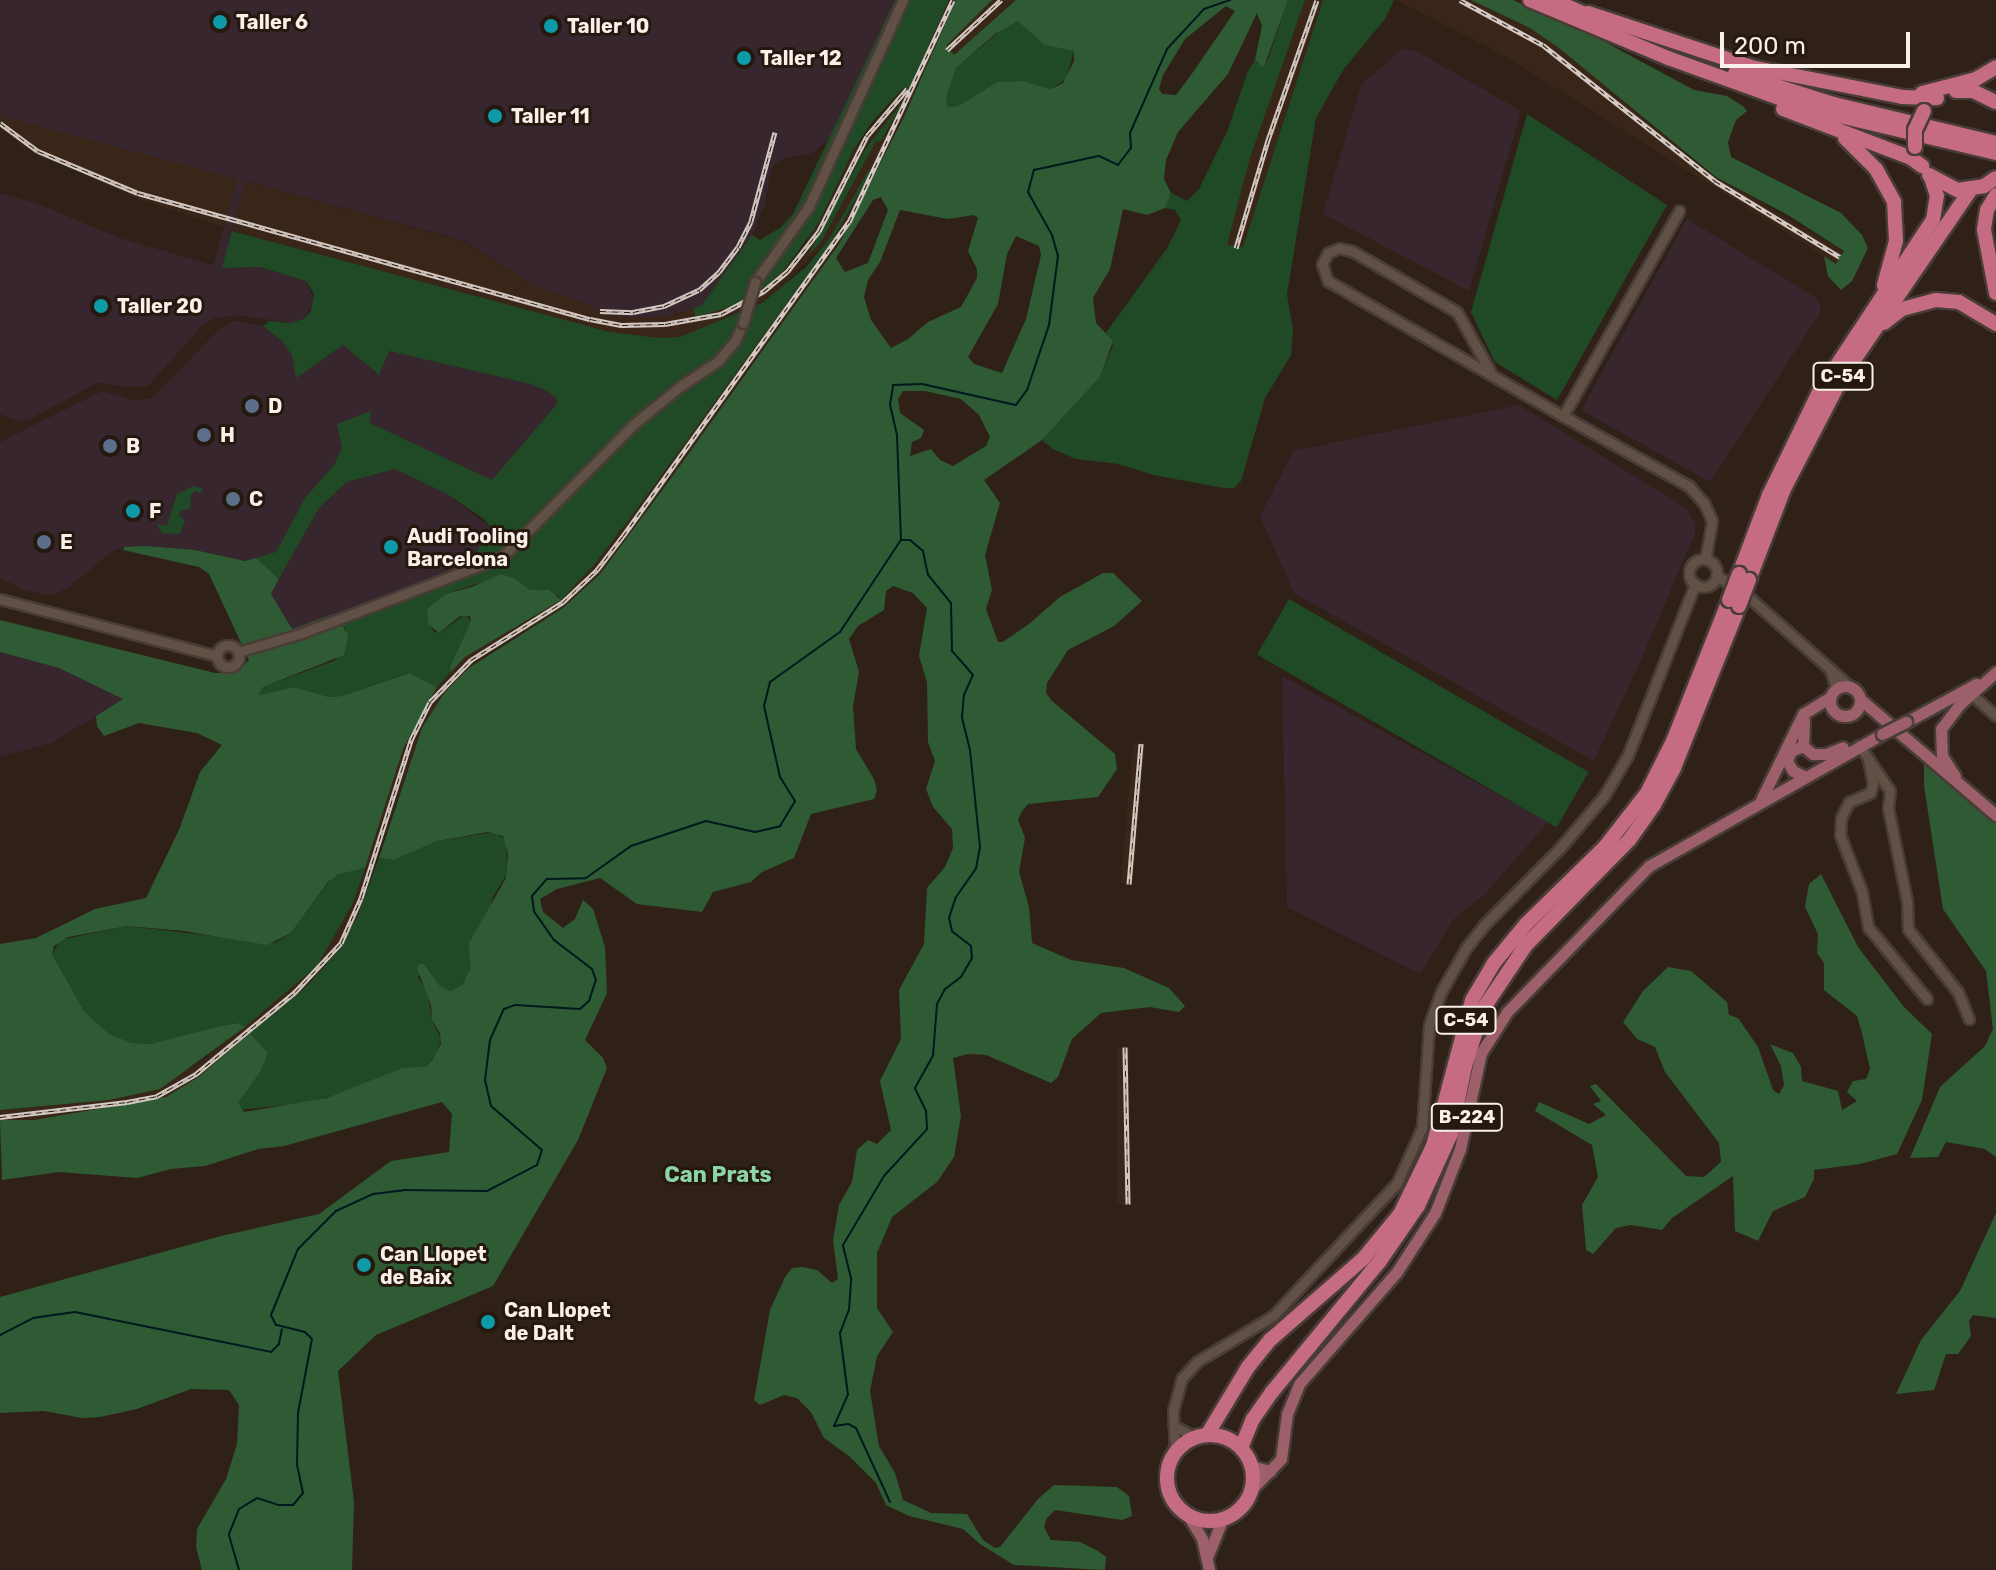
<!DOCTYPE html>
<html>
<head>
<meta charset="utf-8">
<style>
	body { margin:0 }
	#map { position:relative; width:1996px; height:1570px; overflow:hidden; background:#2f2117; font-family:Rubik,sans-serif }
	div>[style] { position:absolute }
	.built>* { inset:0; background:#3a2618; transform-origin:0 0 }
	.industrial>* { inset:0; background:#37262e }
	.green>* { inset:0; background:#204a25; transform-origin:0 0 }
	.forest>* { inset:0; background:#2e5b33 }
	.stream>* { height:2px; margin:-1px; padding:0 1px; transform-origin:1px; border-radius:1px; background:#01191e }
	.roads { filter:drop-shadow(2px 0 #483d36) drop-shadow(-2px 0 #483d36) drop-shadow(0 2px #483d36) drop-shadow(0 -2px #483d36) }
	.minor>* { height:9px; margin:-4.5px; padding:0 4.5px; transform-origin:4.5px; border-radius:4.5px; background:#605045 }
	.minor>.ring { margin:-4.5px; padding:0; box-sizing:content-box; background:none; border:9px solid #605045; border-radius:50% }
	.major>* { height:11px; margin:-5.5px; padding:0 5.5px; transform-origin:5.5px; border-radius:5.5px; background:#9d606a }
	.major>.ring { margin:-5.5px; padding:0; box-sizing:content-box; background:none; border:11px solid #9d606a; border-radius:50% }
	.highway>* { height:14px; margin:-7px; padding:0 7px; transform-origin:7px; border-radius:7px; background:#c56b82 }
	.highway>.ring { margin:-7px; padding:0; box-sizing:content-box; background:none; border:14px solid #c56b82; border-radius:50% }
	.rail>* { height:5px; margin-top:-2.5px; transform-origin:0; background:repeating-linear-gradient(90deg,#25180e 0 6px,#d3c9c2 0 12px); box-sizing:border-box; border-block:2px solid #d3c9c2 }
	.bridges { filter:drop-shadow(2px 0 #483d36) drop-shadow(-2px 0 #483d36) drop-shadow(0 2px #483d36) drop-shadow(0 -2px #483d36) }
	.minor-bridge>* { height:9px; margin:-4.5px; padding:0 4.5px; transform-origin:4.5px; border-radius:4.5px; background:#605045 }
	.major-bridge>* { height:11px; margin:-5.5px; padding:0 5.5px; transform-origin:5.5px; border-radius:5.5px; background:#9d606a }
	.highway-bridge>* { height:14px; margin:-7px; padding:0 7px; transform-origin:7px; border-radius:7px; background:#c56b82 }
	.dots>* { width:22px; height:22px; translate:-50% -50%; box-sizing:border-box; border:4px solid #25180e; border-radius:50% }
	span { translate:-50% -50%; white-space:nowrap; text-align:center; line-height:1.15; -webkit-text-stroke:6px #25180e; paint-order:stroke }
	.shield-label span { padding:2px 6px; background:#25180e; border:2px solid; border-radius:6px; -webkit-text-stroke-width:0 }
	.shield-label { font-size:18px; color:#f9f0e9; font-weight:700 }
	.poi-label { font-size:20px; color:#f9f0e9; font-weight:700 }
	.left { translate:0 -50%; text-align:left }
	.neighbourhood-label { font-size:22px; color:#8bd6a7; font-weight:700 }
	.scale { position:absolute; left:1720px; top:32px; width:190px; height:36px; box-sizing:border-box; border:4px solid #f9f0e9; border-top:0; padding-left:10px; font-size:24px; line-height:28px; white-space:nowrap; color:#f9f0e9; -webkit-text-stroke:6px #25180e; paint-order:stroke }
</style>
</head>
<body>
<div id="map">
	<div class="built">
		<div style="clip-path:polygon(evenodd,949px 0,956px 0,904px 117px,839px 244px,669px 481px,600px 574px,563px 608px,487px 654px,444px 693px,422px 728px,357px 917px,337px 952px,307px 986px,200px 1076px,166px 1097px,34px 1120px,0 1120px,0 1110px,109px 1100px,198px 1065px,317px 966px,352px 905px,403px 749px,437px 687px,465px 657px,561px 600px,595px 564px,830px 244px,868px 171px,829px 239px,782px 287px,762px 303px,728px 319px,680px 337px,658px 338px,633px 337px,555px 319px,238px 232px,139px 199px,22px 146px,0 128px,0 113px,237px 179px,225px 226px,232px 229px,245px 181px,465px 242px,534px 285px,594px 306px,598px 313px,633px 318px,668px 316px,693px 308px,696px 316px,733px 306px,764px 288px,804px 248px,854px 149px,903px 87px,908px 91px,949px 0,902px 103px,876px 141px,821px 242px,811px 251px,866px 148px,902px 103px)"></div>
		<div style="clip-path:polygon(992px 0,1016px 0,954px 55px,946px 46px)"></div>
		<div style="clip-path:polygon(1305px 0,1323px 0,1243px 247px,1227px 245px,1250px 158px)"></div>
		<div style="clip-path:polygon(1396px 0,1471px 0,1530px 28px,1559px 48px,1707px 171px,1844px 252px,1836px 264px,1505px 56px)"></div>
		<div style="left:1133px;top:744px;width:12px;height:139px;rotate:5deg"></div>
		<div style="left:1117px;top:1048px;width:12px;height:157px"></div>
	</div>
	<div class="industrial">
		<div style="clip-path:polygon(0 0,895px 0,834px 135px,812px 153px,784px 158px,772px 167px,765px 204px,752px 235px,701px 306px,668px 316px,633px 318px,598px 313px,593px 306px,534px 285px,465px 241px,246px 181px,232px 229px,225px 227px,237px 179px,5px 117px,0 113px)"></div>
		<div style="clip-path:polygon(1403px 48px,1418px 52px,1521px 111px,1469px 291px,1323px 214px,1361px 85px)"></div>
		<div style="clip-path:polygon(0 193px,36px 203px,119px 238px,213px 265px,224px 228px,232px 231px,222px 268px,260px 267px,306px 281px,315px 302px,303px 319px,291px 323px,239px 315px,215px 318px,202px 326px,148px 386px,124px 387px,99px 382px,30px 419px,19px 421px,0 414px)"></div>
		<div style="clip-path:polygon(1687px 219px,1815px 297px,1820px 303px,1820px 313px,1710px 482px,1581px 410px)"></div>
		<div style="clip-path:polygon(233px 321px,263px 326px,281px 340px,292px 355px,343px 344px,378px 375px,389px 351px,530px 384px,547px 391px,556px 398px,557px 404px,492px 480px,370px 423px,370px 412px,338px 424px,342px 448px,334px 465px,305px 498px,276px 552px,245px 561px,195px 550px,124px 547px,113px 551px,66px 589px,51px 595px,26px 591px,0 578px,0 442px,102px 391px,136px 401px,152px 398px,218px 331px)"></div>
		<div style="clip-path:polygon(1519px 405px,1686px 508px,1695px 524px,1695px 533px,1644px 653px,1594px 761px,1294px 593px,1260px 516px,1293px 451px)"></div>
		<div style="clip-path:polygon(395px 469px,447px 494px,492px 529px,468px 564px,292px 630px,271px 594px,319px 508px,347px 482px)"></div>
		<div style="clip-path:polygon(0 652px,59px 668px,124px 699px,51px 743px,0 757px)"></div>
		<div style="clip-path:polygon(1282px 676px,1548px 822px,1486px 893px,1454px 919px,1420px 974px,1287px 907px)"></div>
	</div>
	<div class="green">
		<div style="clip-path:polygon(895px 0,949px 0,908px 91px,903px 88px,872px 122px,854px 149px,818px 224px,785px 269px,764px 288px,733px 306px,696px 317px,693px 308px,701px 306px,752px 235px,760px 240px,780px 228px,793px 214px)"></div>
		<div style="clip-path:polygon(1288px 0,1305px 0,1250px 158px,1227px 245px,1243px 247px,1323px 0,1394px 0,1385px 19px,1343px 70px,1316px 118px,1287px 294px,1293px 330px,1291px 355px,1265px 398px,1241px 481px,1234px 488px,1224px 488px,1153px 475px,1119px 464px,1076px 459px,1053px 449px,1042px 440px,1100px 377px,1113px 345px,1105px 334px,1168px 247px,1181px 220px,1175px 210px,1165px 208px,1167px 199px,1171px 193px,1187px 201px,1199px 189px,1227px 132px,1248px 71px,1255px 60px,1258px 64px,1265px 64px,1268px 59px)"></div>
		<div style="clip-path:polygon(1018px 21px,1044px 45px,1074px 51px,1066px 79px,1051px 89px,1023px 81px,997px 82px,958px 106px,948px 107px,946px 98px,956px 68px,1000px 31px)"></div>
		<div style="clip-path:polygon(904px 100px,880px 142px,876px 141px,821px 242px,808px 255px,866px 148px)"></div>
		<div style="clip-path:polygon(1527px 114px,1667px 205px,1557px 400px,1495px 362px,1471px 312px)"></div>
		<div style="clip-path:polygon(875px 166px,830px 244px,636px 510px,595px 564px,561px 600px,558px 596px,530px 590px,505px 575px,445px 594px,427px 609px,427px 619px,434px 632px,440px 633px,465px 614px,471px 621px,450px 667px,451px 672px,437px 687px,408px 673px,342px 696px,329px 697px,294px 687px,259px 695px,263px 687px,336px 660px,346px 631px,336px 613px,468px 564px,492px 529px,484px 519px,447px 494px,395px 469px,347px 482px,319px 508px,279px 579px,256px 558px,276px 552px,305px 498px,334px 465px,342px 448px,337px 424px,371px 411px,370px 423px,492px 480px,557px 404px,556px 398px,547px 391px,530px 384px,389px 351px,379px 375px,343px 345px,296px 378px,292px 355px,281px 340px,263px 326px,269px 321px,291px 323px,303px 319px,311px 311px,314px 294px,306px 281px,260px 267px,222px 268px,232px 231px,610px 332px,658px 338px,680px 337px,762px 303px,806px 267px,829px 239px,868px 171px)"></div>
		<div style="clip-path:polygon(194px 486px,203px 489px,201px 493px,195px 491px,191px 495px,190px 509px,181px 510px,179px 515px,185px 521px,180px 534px,162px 533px,157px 524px,167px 526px,177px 494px)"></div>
		<div style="left:1289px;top:599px;width:346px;height:64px;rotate:30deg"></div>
		<div style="clip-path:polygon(494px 832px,506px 840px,507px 874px,494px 895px,486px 919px,471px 939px,469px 974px,459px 988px,451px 991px,440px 986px,424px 964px,418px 978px,427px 990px,432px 1020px,441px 1039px,437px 1052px,427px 1066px,402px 1068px,340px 1094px,310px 1102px,240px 1110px,238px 1103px,261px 1071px,268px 1053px,250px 1033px,307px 986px,337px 952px,357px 917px,379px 858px,394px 860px,437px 841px)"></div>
		<div style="clip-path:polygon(365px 868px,352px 905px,317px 966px,245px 1027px,237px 1023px,221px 1026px,150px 1044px,132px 1043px,109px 1034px,84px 1011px,52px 954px,60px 940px,127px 926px,275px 943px,291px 933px,331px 879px,343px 872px)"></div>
	</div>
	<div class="forest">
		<div style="clip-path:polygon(evenodd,956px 0,992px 0,946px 46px,954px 55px,1016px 0,1288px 0,1265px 64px,1262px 67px,1255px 60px,1262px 26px,1257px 13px,1228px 74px,1178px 132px,1166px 160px,1164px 179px,1171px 193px,1165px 208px,1147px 215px,1123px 209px,1110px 269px,1093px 298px,1096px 323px,1113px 341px,1100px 377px,1042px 440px,984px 480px,1000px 503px,985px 555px,992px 590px,986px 609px,998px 642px,1003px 642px,1029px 624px,1060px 597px,1103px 573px,1113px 573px,1142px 601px,1114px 626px,1068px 650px,1047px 683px,1046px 693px,1052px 701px,1115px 754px,1117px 769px,1098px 797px,1028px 804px,1022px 811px,1018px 820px,1025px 838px,1019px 872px,1029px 907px,1032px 943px,1071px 960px,1124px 968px,1169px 988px,1185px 1006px,1179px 1012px,1150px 1007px,1101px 1013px,1072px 1039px,1058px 1077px,1051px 1083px,986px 1055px,968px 1054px,953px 1058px,961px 1116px,954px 1157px,937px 1182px,892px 1217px,877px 1253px,877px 1308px,893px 1332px,877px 1356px,870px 1391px,879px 1446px,895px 1473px,903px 1500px,931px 1513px,967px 1514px,983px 1540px,995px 1548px,1000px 1547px,1038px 1499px,1054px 1485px,1117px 1487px,1129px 1496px,1132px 1516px,1122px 1520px,1055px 1510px,1047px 1518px,1044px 1527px,1051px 1540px,1080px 1542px,1098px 1551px,1106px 1557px,1105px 1570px,1014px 1565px,980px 1544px,963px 1529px,909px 1516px,886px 1505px,876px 1483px,849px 1456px,824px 1438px,811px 1412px,797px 1398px,784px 1395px,760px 1405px,754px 1400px,770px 1310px,785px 1277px,792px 1268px,802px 1267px,817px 1270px,832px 1283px,838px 1279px,833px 1240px,839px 1205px,852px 1182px,857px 1150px,868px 1140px,877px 1144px,891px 1130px,880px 1081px,901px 1039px,899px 990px,924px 944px,927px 888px,945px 867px,953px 848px,952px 829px,933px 807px,926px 789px,935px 761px,928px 742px,927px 682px,919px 656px,927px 608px,913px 593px,893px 586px,886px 591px,884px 610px,858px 626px,849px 639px,859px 672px,853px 706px,856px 749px,874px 779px,877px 790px,874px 799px,811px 814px,794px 858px,762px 872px,751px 882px,713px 892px,702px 912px,637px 904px,600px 878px,557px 889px,540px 899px,543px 912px,563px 928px,575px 919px,583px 900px,593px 909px,605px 947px,607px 993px,585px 1040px,603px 1058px,607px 1068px,578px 1140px,493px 1286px,376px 1335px,338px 1371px,354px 1502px,352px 1570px,202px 1570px,196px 1547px,197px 1529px,226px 1479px,237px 1444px,239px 1405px,229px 1390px,191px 1389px,137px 1409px,100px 1417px,82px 1418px,44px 1411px,0 1413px,0 1297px,221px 1236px,319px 1214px,391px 1161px,449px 1152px,452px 1114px,442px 1102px,284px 1146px,258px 1149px,205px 1166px,171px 1169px,137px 1178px,59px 1172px,2px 1180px,0 1120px,34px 1120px,166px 1097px,200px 1076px,250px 1033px,268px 1053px,261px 1071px,238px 1103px,244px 1112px,327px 1098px,402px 1068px,427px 1066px,432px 1060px,441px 1044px,440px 1033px,432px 1020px,431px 1005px,417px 968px,419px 964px,424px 964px,440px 986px,451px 991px,463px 984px,470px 969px,469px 943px,506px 878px,508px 854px,503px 836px,488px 832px,437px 841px,394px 860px,379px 858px,422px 728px,444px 693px,469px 668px,563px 608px,600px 574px,669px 481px,839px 244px,904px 117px,956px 0,1226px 6px,1235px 11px,1191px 75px,1176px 95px,1162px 94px,1159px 89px,1163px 75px,1185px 39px,1226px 6px,956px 0,1018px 21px,1044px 45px,1074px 51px,1074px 61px,1063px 83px,1051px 89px,1023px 81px,997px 82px,958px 106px,948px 107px,946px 98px,956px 68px,995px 34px,1018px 21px,956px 0,881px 197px,888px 210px,868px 263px,845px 272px,836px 258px,873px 200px,881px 197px,956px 0,900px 210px,948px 219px,974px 215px,978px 218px,968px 251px,977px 269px,977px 278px,961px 307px,928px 322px,908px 339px,891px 348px,871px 320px,864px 297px,868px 280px,880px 262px,900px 210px,956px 0,1016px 236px,1039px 246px,1041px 255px,1026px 319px,1002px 373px,974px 364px,968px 357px,998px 304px,1007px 254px,1016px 236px,956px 0,903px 391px,925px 391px,961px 399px,979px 415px,990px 437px,986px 446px,953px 466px,940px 460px,931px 449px,910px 456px,912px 442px,921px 438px,924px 430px,900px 413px,898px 399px,903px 391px)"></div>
		<div style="clip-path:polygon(1471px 0,1513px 0,1603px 41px,1694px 90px,1727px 96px,1744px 107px,1747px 111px,1736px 120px,1728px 142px,1731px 157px,1841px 213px,1862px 235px,1868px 248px,1852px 281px,1841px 290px,1828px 276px,1824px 256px,1836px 264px,1844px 251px,1788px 215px,1716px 177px,1559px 48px,1530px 28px)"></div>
		<div style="clip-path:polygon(145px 546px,195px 550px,245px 561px,256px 558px,279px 579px,271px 594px,292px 629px,336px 613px,348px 636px,344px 655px,263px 687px,259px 695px,294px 687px,329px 697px,342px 696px,409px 673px,437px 687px,403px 749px,365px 868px,339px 874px,328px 882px,291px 933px,267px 945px,184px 931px,127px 926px,68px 937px,54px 946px,52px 954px,84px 1011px,109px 1034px,132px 1043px,150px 1044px,221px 1026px,238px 1023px,245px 1027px,160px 1089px,109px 1100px,0 1110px,0 944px,36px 938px,95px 909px,146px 898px,179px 830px,200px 772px,222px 745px,197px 733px,139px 723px,104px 736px,97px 726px,96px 716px,123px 699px,59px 668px,0 652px,0 620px,215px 673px,236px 673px,249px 660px,209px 574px,199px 567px,123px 550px,124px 547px)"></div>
		<div style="clip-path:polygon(500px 574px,514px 578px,530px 590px,549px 590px,561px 600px,465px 657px,451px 672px,450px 667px,471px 621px,470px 616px,460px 616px,439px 633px,428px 624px,427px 609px,445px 594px,472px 587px)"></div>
		<div style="clip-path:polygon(1924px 762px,1996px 820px,1996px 1157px,1985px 1149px,1946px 1142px,1938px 1157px,1910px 1158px,1940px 1087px,1985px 1046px,1993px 1029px,1986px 971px,1943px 909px,1924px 786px)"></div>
		<div style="clip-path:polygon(1821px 874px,1858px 947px,1904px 1007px,1932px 1034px,1922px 1100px,1897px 1154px,1860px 1164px,1814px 1170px,1814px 1179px,1805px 1197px,1773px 1211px,1758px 1241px,1735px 1231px,1733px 1176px,1672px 1218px,1662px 1230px,1631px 1225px,1616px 1228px,1593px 1254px,1586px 1250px,1582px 1205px,1598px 1177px,1592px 1145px,1535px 1111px,1539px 1102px,1589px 1124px,1606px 1115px,1593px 1104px,1601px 1101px,1590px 1086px,1596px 1084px,1686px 1176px,1704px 1177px,1721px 1162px,1719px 1143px,1665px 1072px,1655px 1047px,1637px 1039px,1623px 1022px,1643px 991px,1668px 967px,1691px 971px,1727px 1002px,1729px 1015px,1738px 1018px,1758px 1047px,1773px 1090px,1779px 1094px,1784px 1085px,1781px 1066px,1770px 1044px,1793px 1053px,1801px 1067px,1802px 1081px,1838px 1091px,1842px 1110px,1857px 1101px,1847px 1092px,1853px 1081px,1866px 1079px,1870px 1069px,1862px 1033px,1857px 1016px,1824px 990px,1824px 963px,1817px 953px,1818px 934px,1805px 907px,1809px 884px)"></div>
		<div style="clip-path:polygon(1996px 1213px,1996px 1318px,1973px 1315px,1969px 1321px,1971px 1336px,1958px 1354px,1946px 1354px,1934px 1390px,1896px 1394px,1921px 1340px,1960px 1291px)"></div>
	</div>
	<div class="stream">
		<div style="left:0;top:1335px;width:37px;rotate:-27deg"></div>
		<div style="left:33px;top:1318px;width:42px;rotate:-8.1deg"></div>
		<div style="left:75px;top:1312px;width:200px;rotate:11.5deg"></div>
		<div style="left:271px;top:1352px;width:11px;rotate:-45deg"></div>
		<div style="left:279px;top:1344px;width:15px;rotate:-79deg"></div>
		<div style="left:890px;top:1502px;width:81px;rotate:-114.7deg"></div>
		<div style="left:856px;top:1428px;width:9px;rotate:-153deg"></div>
		<div style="left:848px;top:1424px;width:14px;rotate:172deg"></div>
		<div style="left:834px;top:1426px;width:34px;rotate:-66deg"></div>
		<div style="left:848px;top:1395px;width:63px;rotate:-97.4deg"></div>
		<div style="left:840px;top:1333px;width:25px;rotate:-69deg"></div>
		<div style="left:849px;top:1310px;width:32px;rotate:-86deg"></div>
		<div style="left:851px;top:1278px;width:34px;rotate:-104deg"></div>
		<div style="left:843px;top:1245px;width:80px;rotate:-59.3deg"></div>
		<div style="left:884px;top:1176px;width:64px;rotate:-47.5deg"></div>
		<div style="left:927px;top:1129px;width:18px;rotate:-93deg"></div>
		<div style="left:926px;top:1111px;width:25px;rotate:-116deg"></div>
		<div style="left:915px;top:1088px;width:38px;rotate:-61deg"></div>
		<div style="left:933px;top:1055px;width:51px;rotate:-85.5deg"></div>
		<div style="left:937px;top:1004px;width:17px;rotate:-62deg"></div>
		<div style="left:945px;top:989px;width:20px;rotate:-37deg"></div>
		<div style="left:961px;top:977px;width:22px;rotate:-60deg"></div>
		<div style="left:972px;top:958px;width:12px;rotate:-95deg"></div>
		<div style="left:971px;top:946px;width:24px;rotate:-142deg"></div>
		<div style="left:952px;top:931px;width:13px;rotate:-103deg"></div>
		<div style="left:949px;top:918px;width:22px;rotate:-72deg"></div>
		<div style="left:956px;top:897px;width:35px;rotate:-55deg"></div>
		<div style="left:976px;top:868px;width:21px;rotate:-79deg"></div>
		<div style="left:980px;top:847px;width:98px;rotate:-95.9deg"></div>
		<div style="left:970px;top:750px;width:34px;rotate:-104deg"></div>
		<div style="left:962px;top:717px;width:22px;rotate:-85deg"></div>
		<div style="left:964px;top:695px;width:22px;rotate:-66deg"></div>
		<div style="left:973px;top:675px;width:32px;rotate:-131deg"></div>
		<div style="left:952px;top:651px;width:48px;rotate:-91.2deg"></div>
		<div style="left:951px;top:603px;width:36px;rotate:-129deg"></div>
		<div style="left:928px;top:575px;width:25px;rotate:-102deg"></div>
		<div style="left:923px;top:551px;width:17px;rotate:-140deg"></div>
		<div style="left:910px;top:540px;width:9px;rotate:180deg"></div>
		<div style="left:239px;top:1570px;width:37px;rotate:-106deg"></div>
		<div style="left:229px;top:1534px;width:27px;rotate:-68deg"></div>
		<div style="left:239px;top:1509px;width:21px;rotate:-31deg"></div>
		<div style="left:257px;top:1498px;width:23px;rotate:18deg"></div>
		<div style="left:279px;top:1505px;width:14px"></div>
		<div style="left:293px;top:1505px;width:16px;rotate:-50deg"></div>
		<div style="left:303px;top:1493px;width:29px;rotate:-102deg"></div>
		<div style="left:297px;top:1465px;width:52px;rotate:-88.9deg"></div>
		<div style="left:298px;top:1413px;width:75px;rotate:-79.3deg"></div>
		<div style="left:312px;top:1339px;width:10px;rotate:-135deg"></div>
		<div style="left:305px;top:1332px;width:30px;rotate:-166deg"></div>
		<div style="left:276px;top:1325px;width:11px;rotate:-117deg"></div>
		<div style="left:271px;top:1315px;width:71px;rotate:-67.8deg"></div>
		<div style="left:298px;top:1249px;width:54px;rotate:-45deg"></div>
		<div style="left:336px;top:1211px;width:41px;rotate:-24.7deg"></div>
		<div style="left:373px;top:1194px;width:31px;rotate:-7deg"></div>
		<div style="left:404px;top:1190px;width:83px;rotate:0.7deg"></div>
		<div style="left:487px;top:1191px;width:56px;rotate:-27.5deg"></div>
		<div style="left:537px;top:1165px;width:16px;rotate:-72deg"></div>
		<div style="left:542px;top:1150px;width:67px;rotate:-139.2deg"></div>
		<div style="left:491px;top:1106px;width:27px;rotate:-103deg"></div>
		<div style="left:485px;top:1080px;width:40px;rotate:-82.9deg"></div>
		<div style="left:490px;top:1040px;width:34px;rotate:-66deg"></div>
		<div style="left:504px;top:1009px;width:12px;rotate:-20deg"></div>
		<div style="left:515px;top:1005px;width:65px;rotate:3.5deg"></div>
		<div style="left:580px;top:1009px;width:12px;rotate:-42deg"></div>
		<div style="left:589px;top:1001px;width:22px;rotate:-72deg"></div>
		<div style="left:596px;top:980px;width:12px;rotate:-110deg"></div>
		<div style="left:592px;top:969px;width:48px;rotate:-142.7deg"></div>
		<div style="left:554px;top:940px;width:35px;rotate:-125deg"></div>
		<div style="left:534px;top:911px;width:15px;rotate:-98deg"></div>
		<div style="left:532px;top:896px;width:23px;rotate:-49deg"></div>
		<div style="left:547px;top:879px;width:39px;rotate:-1deg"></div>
		<div style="left:586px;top:878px;width:55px;rotate:-35.4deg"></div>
		<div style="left:631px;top:846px;width:79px;rotate:-18.4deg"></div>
		<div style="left:706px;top:821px;width:50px;rotate:12.7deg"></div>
		<div style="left:755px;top:832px;width:26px;rotate:-13deg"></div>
		<div style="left:780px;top:826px;width:29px;rotate:-59deg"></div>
		<div style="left:795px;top:801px;width:28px;rotate:-122deg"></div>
		<div style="left:780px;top:777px;width:73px;rotate:-102.7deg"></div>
		<div style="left:764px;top:706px;width:25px;rotate:-76deg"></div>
		<div style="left:770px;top:682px;width:86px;rotate:-35.5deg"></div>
		<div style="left:840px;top:632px;width:110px;rotate:-56.5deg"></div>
		<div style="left:901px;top:540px;width:105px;rotate:-92.2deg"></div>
		<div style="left:897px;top:435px;width:31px;rotate:-103deg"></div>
		<div style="left:890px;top:405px;width:20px;rotate:-81deg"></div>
		<div style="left:893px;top:385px;width:29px;rotate:-2deg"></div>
		<div style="left:922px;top:384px;width:96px;rotate:12.6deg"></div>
		<div style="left:1016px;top:405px;width:19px;rotate:-54deg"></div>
		<div style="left:1027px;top:390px;width:69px;rotate:-71.3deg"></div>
		<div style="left:1049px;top:325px;width:70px;rotate:-82.6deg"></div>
		<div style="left:1058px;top:256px;width:22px;rotate:-106deg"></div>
		<div style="left:1052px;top:235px;width:49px;rotate:-119.2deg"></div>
		<div style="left:1028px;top:192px;width:23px;rotate:-75deg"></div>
		<div style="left:1034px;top:170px;width:66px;rotate:-12.2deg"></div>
		<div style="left:1099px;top:156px;width:21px;rotate:25deg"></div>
		<div style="left:1118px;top:165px;width:21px;rotate:-53deg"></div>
		<div style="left:1131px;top:148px;width:15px;rotate:-94deg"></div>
		<div style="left:1130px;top:133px;width:92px;rotate:-66.2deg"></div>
		<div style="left:1167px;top:49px;width:54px;rotate:-47.2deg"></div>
		<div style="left:1204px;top:9px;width:28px;rotate:-19deg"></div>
	</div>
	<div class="roads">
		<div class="minor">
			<div style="left:755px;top:282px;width:93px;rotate:-54.6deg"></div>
			<div style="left:809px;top:206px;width:226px;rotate:-65.5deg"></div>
			<div style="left:1492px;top:375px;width:72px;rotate:-119.1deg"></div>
			<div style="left:1457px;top:312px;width:121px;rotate:-149.8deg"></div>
			<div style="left:1352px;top:251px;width:13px;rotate:-167deg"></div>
			<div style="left:1339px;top:248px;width:12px;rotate:156deg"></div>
			<div style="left:1328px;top:253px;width:13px;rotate:119deg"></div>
			<div style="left:1322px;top:264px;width:18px;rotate:71deg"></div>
			<div style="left:1328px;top:281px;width:271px;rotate:29.9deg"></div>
			<div style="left:1563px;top:416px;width:144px;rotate:29.1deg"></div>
			<div style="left:1689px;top:486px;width:23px;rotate:49deg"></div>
			<div style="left:1704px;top:503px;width:20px;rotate:66deg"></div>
			<div style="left:1712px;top:521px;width:39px;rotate:100deg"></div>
			<div style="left:1563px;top:416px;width:236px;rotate:-60.5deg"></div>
			<div class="ring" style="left:1689px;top:559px;width:19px;height:19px"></div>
			<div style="left:1716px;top:575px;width:42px;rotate:34.4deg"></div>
			<div style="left:1751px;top:599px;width:131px;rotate:41.6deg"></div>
			<div style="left:0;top:599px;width:224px;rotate:14.7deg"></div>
			<div class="ring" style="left:217px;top:645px;width:13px;height:13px"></div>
			<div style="left:238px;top:652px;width:67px;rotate:-16.5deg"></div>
			<div style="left:302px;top:633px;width:214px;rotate:-20.8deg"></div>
			<div style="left:502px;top:557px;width:189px;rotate:-45.2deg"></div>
			<div style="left:635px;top:423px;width:60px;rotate:-39deg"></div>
			<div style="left:682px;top:385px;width:43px;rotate:-33.7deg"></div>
			<div style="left:718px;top:361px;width:26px;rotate:-50deg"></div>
			<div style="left:735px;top:341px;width:20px;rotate:-66deg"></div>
			<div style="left:1830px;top:669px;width:21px;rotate:73deg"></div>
			<div style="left:1971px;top:694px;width:33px;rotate:41deg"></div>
			<div style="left:1859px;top:745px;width:55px;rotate:56deg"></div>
			<div style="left:1890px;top:791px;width:17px;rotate:97deg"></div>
			<div style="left:1888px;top:808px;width:95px;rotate:78.5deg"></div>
			<div style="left:1907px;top:901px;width:28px;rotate:88deg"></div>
			<div style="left:1908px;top:929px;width:80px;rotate:51.6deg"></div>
			<div style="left:1958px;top:992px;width:29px;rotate:68deg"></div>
			<div style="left:1868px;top:759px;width:25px;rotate:79deg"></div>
			<div style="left:1873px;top:784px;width:9px;rotate:108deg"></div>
			<div style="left:1870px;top:793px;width:23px;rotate:157deg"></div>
			<div style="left:1849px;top:802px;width:18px;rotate:117deg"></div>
			<div style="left:1841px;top:818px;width:17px;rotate:93deg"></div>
			<div style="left:1840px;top:835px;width:61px;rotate:68.9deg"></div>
			<div style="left:1862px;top:892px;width:36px;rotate:80deg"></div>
			<div style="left:1868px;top:927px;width:93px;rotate:50.7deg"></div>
			<div style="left:1176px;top:1427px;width:21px;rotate:28deg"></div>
			<div style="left:1175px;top:1452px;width:41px;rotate:-92.8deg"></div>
			<div style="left:1173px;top:1411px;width:34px;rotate:-75deg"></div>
			<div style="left:1182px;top:1378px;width:23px;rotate:-47deg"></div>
			<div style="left:1198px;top:1361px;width:87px;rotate:-31deg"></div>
			<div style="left:1273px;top:1316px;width:182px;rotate:-47deg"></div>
			<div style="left:1397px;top:1183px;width:60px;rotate:-65.6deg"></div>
			<div style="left:1422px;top:1128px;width:103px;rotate:-86.1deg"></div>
			<div style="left:1429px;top:1025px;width:35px;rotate:-70deg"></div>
			<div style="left:1441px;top:992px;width:51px;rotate:-60.4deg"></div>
			<div style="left:1466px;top:948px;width:29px;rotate:-52deg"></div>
			<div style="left:1484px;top:925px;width:108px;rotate:-45.4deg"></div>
			<div style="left:1560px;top:848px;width:68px;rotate:-49.8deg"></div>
			<div style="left:1604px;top:796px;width:48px;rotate:-59.7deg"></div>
			<div style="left:1628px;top:755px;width:184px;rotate:-68.6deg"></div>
		</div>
		<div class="major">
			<div class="ring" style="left:1830px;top:686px;width:19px;height:19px"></div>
			<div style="left:1860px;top:699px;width:179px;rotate:40.5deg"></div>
			<div style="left:1804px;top:720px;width:26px;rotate:92deg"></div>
			<div style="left:1803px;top:746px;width:13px;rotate:39deg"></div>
			<div style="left:1813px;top:754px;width:13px"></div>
			<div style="left:1826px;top:754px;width:18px;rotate:-22deg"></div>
			<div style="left:1906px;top:722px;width:80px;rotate:-28.5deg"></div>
			<div style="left:1803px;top:776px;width:11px;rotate:-153deg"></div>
			<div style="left:1793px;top:771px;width:12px;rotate:-121deg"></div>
			<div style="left:1787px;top:761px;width:11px;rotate:-68deg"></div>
			<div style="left:1791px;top:751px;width:13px;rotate:-23deg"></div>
			<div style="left:1955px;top:776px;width:24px;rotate:-123deg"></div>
			<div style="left:1942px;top:756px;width:27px;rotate:-92deg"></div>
			<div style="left:1941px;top:729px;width:30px;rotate:-53deg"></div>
			<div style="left:1959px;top:705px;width:50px;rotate:-41.7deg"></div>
			<div style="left:1761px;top:800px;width:96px;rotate:-64deg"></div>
			<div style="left:1803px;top:714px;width:32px;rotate:-32deg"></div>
			<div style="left:1251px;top:1466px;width:20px;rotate:15deg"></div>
			<div style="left:1252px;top:1489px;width:42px;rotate:-46deg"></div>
			<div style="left:1281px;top:1459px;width:45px;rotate:-82.4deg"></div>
			<div style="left:1287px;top:1414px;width:32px;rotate:-68deg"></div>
			<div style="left:1299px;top:1384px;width:147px;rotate:-48.9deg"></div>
			<div style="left:1396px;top:1273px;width:72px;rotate:-57deg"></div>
			<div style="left:1435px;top:1213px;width:69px;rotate:-68.7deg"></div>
			<div style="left:1460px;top:1149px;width:98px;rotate:-77.7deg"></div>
			<div style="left:1481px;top:1053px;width:49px;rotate:-57.6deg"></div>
			<div style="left:1507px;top:1012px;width:204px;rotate:-45.8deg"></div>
			<div style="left:1649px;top:866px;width:268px;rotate:-29.5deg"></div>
			<div style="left:1189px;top:1517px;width:26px;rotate:59deg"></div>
			<div style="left:1202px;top:1539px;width:32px;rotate:77deg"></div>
			<div style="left:1208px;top:1555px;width:38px;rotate:-68deg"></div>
		</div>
		<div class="highway">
			<div style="left:1530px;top:0;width:150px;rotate:22.8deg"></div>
			<div style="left:1668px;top:58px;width:151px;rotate:19.8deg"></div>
			<div style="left:1810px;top:109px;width:191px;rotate:13.3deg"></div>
			<div style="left:1553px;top:0;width:47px;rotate:23.8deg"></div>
			<div style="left:1588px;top:13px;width:172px;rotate:18.3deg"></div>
			<div style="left:1751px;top:67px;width:154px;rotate:11.2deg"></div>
			<div style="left:1902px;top:97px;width:35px;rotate:2deg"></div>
			<div style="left:1735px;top:73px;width:104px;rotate:17.4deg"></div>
			<div style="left:1834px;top:104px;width:167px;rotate:13.5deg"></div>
			<div style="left:1956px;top:91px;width:17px"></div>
			<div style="left:1973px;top:91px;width:25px;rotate:26deg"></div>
			<div style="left:1922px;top:93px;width:56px;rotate:-14.5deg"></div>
			<div style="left:1976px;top:79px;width:23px;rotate:-31deg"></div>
			<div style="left:1783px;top:109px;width:137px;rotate:20.9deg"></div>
			<div style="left:1911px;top:158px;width:14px;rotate:36deg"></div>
			<div style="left:1845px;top:138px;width:44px;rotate:45deg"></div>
			<div style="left:1876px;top:169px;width:38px;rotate:61deg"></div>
			<div style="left:1894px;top:202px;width:39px;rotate:87deg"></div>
			<div style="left:1896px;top:241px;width:46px;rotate:105.3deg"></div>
			<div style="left:1929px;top:175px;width:32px;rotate:28deg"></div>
			<div style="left:1957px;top:190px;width:27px;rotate:-8deg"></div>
			<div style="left:1984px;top:186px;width:14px;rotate:-34deg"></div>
			<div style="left:1996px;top:195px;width:17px;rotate:121deg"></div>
			<div style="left:1987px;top:210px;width:20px;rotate:99deg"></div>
			<div style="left:1984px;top:230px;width:64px;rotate:79.2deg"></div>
			<div style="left:1884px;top:323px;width:23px;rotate:-38deg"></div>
			<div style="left:1902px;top:309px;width:35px;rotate:-15deg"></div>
			<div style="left:1936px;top:300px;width:23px;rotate:5deg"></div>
			<div style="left:1959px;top:302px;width:43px;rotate:30.7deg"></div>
			<div style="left:1739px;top:574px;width:85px;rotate:-69.2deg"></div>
			<div style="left:1769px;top:495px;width:114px;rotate:-64.1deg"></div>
			<div style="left:1819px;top:392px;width:206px;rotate:-56.5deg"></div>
			<div style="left:1933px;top:220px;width:24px;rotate:-81deg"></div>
			<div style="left:1937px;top:196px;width:19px;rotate:-108deg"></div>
			<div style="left:1749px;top:580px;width:97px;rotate:-69deg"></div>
			<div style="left:1784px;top:489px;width:124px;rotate:-62.6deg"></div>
			<div style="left:1841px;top:379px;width:230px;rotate:-55.6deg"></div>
			<div class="ring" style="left:1167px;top:1435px;width:72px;height:72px"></div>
			<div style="left:1207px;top:1435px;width:79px;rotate:-58.9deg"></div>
			<div style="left:1248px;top:1367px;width:35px;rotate:-51deg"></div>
			<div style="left:1270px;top:1340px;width:123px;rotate:-41.1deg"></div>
			<div style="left:1363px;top:1259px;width:58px;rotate:-50.6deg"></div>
			<div style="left:1400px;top:1214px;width:76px;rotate:-64.1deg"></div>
			<div style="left:1433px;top:1146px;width:151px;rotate:-75deg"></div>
			<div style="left:1472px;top:1000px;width:43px;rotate:-59.3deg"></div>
			<div style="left:1494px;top:963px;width:50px;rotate:-50.6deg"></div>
			<div style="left:1526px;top:924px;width:109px;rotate:-44.3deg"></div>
			<div style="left:1604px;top:848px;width:70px;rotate:-52deg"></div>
			<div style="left:1647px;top:793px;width:58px;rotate:-63.4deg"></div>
			<div style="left:1673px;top:741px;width:152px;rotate:-68.3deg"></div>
			<div style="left:1241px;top:1448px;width:31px;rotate:-68deg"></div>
			<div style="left:1253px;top:1419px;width:33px;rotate:-55deg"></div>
			<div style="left:1272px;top:1392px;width:170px;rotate:-50.5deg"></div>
			<div style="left:1380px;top:1261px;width:67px;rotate:-55.4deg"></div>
			<div style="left:1418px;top:1206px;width:79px;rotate:-65.4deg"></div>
			<div style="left:1451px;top:1134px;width:69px;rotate:-78.4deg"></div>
			<div style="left:1465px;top:1066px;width:60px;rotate:-72.5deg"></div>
			<div style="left:1483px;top:1009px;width:77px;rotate:-56.1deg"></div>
			<div style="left:1526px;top:945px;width:148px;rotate:-45.5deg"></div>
			<div style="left:1630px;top:839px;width:42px;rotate:-54.8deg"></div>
			<div style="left:1654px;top:805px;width:42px;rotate:-61.6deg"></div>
			<div style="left:1674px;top:768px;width:175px;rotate:-68.1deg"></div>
		</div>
	</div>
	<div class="rail">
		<div style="left:1460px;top:0;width:94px;rotate:28.5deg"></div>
		<div style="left:1543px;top:45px;width:219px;rotate:38.3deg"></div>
		<div style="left:1715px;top:181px;width:146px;rotate:31.3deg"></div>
		<div style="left:947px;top:50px;width:74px;rotate:-42.8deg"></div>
		<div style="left:0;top:123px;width:47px;rotate:36.4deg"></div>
		<div style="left:38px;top:151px;width:108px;rotate:22.8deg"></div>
		<div style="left:138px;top:193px;width:469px;rotate:15.6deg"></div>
		<div style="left:590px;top:319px;width:33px;rotate:11deg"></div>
		<div style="left:622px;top:325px;width:43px;rotate:-1.3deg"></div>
		<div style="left:665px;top:324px;width:57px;rotate:-10.1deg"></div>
		<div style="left:721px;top:314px;width:49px;rotate:-28.1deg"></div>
		<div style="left:764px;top:291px;width:30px;rotate:-40deg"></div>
		<div style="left:787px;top:272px;width:52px;rotate:-52deg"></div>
		<div style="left:819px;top:231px;width:106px;rotate:-63.2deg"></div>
		<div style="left:867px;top:136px;width:62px;rotate:-49.6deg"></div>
		<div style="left:1236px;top:248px;width:113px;rotate:-73.5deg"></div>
		<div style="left:1268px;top:140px;width:148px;rotate:-70.7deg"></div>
		<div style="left:600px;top:311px;width:33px;rotate:2deg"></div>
		<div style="left:633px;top:312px;width:32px;rotate:-11deg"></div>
		<div style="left:664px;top:306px;width:38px;rotate:-25deg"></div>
		<div style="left:699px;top:290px;width:27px;rotate:-42deg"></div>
		<div style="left:719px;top:272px;width:31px;rotate:-53deg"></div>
		<div style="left:738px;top:247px;width:29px;rotate:-63deg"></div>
		<div style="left:751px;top:221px;width:92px;rotate:-74.9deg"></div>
		<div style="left:1129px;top:884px;width:141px;rotate:-85.1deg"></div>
		<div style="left:1125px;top:1047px;width:157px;rotate:88.9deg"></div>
		<div style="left:0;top:1117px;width:128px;rotate:-6.7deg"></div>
		<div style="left:127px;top:1102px;width:31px;rotate:-11deg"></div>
		<div style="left:157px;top:1096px;width:45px;rotate:-29.4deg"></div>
		<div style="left:196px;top:1074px;width:129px;rotate:-39.6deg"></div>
		<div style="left:295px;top:992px;width:67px;rotate:-46.8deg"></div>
		<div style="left:341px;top:943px;width:49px;rotate:-66deg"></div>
		<div style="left:361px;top:898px;width:166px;rotate:-72.4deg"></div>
		<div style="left:411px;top:740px;width:42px;rotate:-63.4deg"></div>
		<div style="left:430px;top:702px;width:59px;rotate:-45.7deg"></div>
		<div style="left:471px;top:660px;width:109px;rotate:-32.2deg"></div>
		<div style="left:563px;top:602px;width:47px;rotate:-43.3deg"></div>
		<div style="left:597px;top:570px;width:43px;rotate:-52.6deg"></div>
		<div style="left:623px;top:536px;width:387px;rotate:-54.3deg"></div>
		<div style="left:849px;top:222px;width:245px;rotate:-64.9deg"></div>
	</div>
	<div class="bridges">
		<div class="minor-bridge">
			<div style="left:743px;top:323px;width:43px;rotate:-73.7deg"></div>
		</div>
		<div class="major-bridge">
			<div style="left:1882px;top:734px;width:27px;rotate:-27deg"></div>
		</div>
		<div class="highway-bridge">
			<div style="left:1915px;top:147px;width:17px;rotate:-90deg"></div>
			<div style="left:1915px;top:130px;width:21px;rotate:-65deg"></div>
			<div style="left:1729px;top:600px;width:28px;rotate:-69deg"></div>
			<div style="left:1739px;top:606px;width:28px;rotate:-69deg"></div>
		</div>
	</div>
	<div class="dots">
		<div style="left:220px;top:22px;background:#0f9aa8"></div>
		<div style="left:551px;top:26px;background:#0f9aa8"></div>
		<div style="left:744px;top:58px;background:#0f9aa8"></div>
		<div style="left:495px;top:116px;background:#0f9aa8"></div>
		<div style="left:101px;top:306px;background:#0f9aa8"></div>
		<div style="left:252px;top:406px;background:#5c6f8a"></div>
		<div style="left:204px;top:435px;background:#5c6f8a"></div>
		<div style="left:110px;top:446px;background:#5c6f8a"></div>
		<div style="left:233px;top:499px;background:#5c6f8a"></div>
		<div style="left:133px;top:511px;background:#0f9aa8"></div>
		<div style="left:44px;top:542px;background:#5c6f8a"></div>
		<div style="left:391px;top:547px;background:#0f9aa8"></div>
		<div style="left:364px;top:1265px;background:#0f9aa8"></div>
		<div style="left:488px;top:1322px;background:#0f9aa8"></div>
	</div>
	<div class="shield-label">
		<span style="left:1843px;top:376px">C-54</span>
		<span style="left:1466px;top:1020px">C-54</span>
		<span style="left:1467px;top:1117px">B-224</span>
	</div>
	<div class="poi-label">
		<span class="left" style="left:236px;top:22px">Taller 6</span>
		<span class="left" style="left:567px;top:26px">Taller 10</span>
		<span class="left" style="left:760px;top:58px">Taller 12</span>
		<span class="left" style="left:511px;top:116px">Taller 11</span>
		<span class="left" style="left:117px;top:306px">Taller 20</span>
		<span class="left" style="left:268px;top:406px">D</span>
		<span class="left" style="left:220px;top:435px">H</span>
		<span class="left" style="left:126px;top:446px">B</span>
		<span class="left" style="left:249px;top:499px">C</span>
		<span class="left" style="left:149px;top:511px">F</span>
		<span class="left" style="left:407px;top:548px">Audi Tooling<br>Barcelona</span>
		<span class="left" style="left:60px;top:542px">E</span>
		<span class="left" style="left:380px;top:1266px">Can Llopet<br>de Baix</span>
		<span class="left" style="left:504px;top:1322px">Can Llopet<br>de Dalt</span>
	</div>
	<div class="neighbourhood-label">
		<span style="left:718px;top:1175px">Can Prats</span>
	</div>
	<div class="scale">200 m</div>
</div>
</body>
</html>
